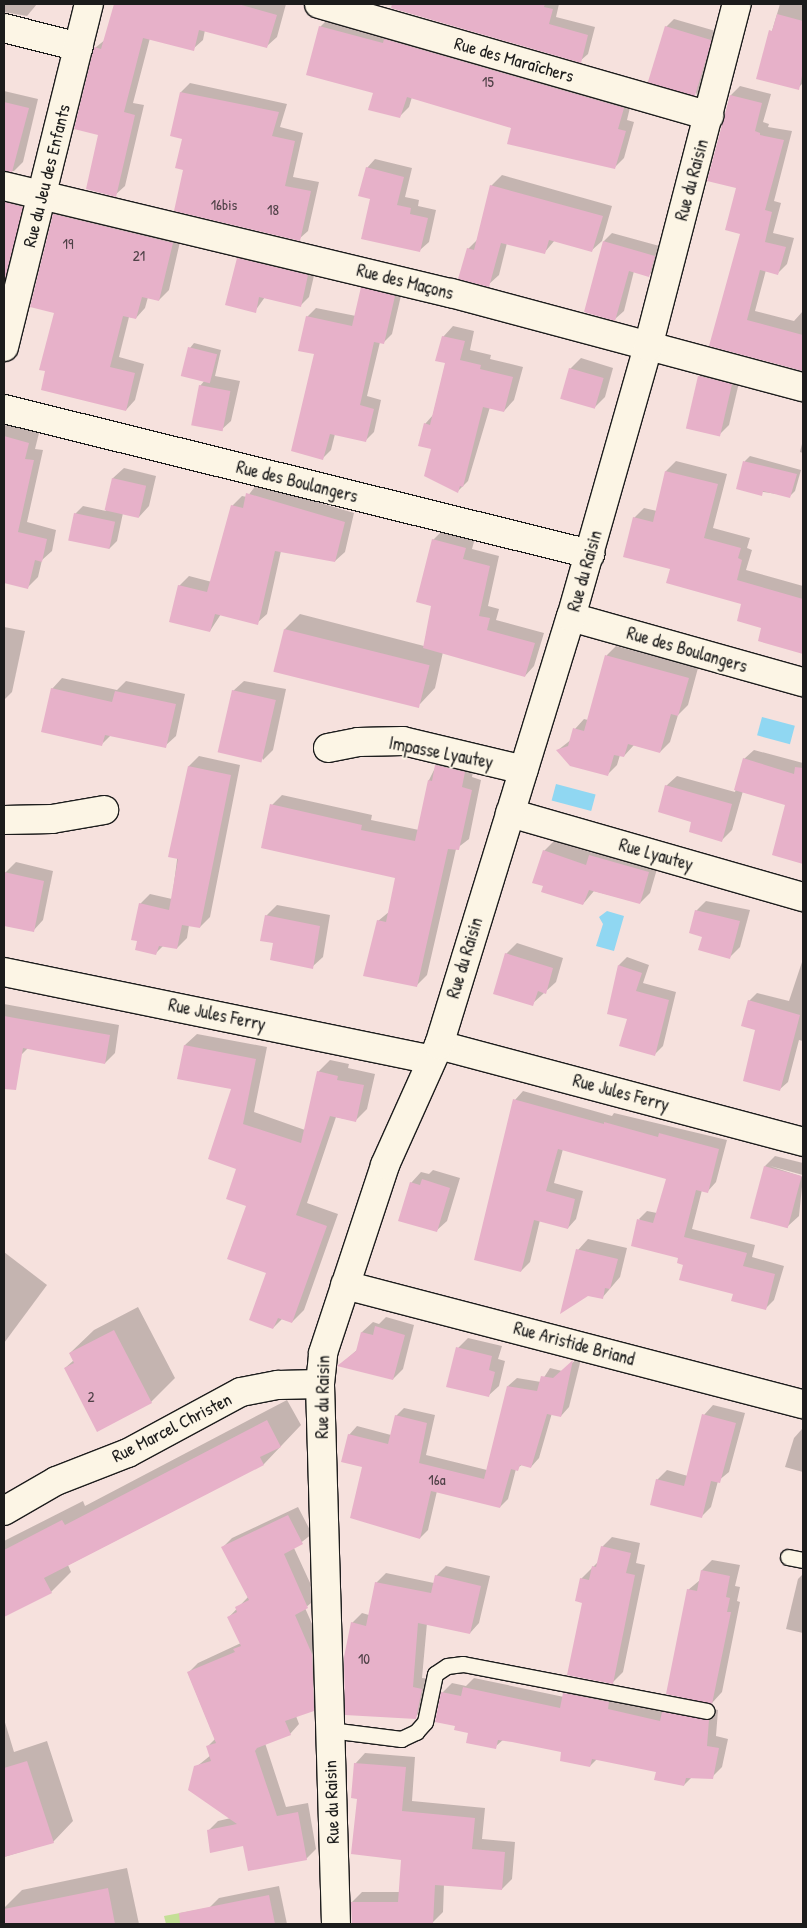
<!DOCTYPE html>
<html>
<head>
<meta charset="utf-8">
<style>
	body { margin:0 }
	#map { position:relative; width:807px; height:1928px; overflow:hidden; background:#f6e1dd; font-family:"Patrick Hand",sans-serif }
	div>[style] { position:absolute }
	.green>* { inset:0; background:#c4df96 }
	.water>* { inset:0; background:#90d7f2; transform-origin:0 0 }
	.shadow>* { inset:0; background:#0003 }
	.building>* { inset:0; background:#e7b1c9; transform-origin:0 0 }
	.roads { filter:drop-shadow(1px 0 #1c1c1c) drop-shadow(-1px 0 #1c1c1c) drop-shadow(0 1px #1c1c1c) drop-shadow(0 -1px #1c1c1c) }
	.lane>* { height:15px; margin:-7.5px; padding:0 7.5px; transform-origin:7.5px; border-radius:7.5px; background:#fcf5e5 }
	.street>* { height:28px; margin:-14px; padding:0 14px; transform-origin:14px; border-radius:14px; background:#fcf5e5 }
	span { translate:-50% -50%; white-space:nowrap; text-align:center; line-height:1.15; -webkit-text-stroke:4px #fcf5e5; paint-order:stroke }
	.number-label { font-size:15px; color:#4f4147 }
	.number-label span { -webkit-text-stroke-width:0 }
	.street-label { font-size:18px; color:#1c1c1c }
	.frame { position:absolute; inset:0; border:5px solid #1c1c1c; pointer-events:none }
</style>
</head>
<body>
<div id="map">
	<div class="green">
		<div style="clip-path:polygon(207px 1908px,211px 1924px,166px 1924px,164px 1916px)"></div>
	</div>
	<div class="water">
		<div style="left:762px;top:717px;width:34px;height:19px;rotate:15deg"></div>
		<div style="left:556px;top:784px;width:41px;height:17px;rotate:15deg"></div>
		<div style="clip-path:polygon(607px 911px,624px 916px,614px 951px,596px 946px,603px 924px,599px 917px)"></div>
	</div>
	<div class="shadow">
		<div style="clip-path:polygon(4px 4px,37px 4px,27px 16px,4px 12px)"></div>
		<div style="clip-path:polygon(115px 4px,286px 4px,277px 37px,267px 46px,205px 30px,203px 40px,193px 49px,150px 38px,133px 103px,144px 105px,125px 186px,115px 195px,100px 134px,95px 48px,106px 39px)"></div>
		<div style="clip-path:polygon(393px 4px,559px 4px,556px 17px,595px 27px,588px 54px,580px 61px,392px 8px)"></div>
		<div style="clip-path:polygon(780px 4px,803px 4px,803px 83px,798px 88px,758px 78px)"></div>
		<div style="clip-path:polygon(329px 18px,632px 99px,627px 120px,634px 122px,624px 158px,615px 167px,513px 128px,412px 97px,409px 107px,400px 116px,320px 27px)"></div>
		<div style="clip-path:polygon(674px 19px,719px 32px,704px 87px,697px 95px,666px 27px)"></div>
		<div style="clip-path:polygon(190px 83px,287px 104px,280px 127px,303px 133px,293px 177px,319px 182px,308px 231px,299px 239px,184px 138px,181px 92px)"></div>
		<div style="clip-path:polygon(740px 86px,771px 94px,763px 122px,769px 124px,768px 127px,792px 131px,774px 201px,781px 203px,773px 233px,794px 238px,787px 264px,778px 273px,766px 270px,755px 311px,794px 321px,803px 311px,803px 371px,711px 345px,741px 233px,731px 95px)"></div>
		<div style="clip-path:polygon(4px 91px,38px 99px,23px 162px,14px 171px,4px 171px)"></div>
		<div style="clip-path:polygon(375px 159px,412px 168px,405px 197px,419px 200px,418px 206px,436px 210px,429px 242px,420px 250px,372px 199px,367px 168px)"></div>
		<div style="clip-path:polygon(502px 175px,612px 206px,602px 241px,591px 251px,555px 240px,544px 253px,507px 243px,499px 275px,488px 285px,468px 249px,478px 239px,491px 186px)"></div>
		<div style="clip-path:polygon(32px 196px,11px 284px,4px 291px,4px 200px)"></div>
		<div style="clip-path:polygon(64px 205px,182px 233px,169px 290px,159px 300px,148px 297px,145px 308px,136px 318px,129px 317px,119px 357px,144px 364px,135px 400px,126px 410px,56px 312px,54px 214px)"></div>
		<div style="clip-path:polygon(612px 233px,663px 247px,657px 267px,649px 275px,634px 271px,624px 311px,615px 319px,604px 241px)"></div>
		<div style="clip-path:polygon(246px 250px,316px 267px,309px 297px,301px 305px,265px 297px,255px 311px,238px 258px)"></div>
		<div style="clip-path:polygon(370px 280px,403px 287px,392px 334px,384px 342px,380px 342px,367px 396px,381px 400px,374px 432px,365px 441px,335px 434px,331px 450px,323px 458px,316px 353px,307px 317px,316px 308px,356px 316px,362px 288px)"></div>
		<div style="clip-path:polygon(453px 326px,474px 331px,470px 350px,491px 355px,490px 359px,523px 367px,514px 400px,504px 411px,490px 407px,468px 481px,458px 491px,433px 448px,425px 424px,433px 415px,446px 362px,443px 337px)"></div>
		<div style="clip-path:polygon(194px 343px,221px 350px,215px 376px,240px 381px,231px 421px,220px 431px,200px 386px,205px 380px,190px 348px)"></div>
		<div style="clip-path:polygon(581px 358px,613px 368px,605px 397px,595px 407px,570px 369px)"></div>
		<div style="clip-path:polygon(709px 366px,741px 374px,729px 425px,718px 436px,699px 377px)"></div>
		<div style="clip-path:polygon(7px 424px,39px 433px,35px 449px,43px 450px,27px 522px,56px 530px,52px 551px,42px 560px,38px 577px,28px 587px,4px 581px,4px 427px)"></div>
		<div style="clip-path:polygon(803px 440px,803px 453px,800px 452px)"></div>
		<div style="clip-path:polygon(750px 456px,801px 470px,795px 491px,790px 496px,737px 488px,745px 461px)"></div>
		<div style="clip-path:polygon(676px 461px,727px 474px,713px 528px,750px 538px,747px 548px,752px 550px,746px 570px,803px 586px,803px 641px,763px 627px,743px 603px,671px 569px,634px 518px,644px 508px,657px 511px,666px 471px)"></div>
		<div style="clip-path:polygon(124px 468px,156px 476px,149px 506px,139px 517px,123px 513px,117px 541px,109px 549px,75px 514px,83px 506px,106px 511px,113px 478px)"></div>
		<div style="clip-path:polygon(257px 484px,354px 513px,345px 552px,335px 561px,281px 551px,267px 614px,257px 623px,221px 614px,210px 631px,179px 586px,189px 576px,212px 582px,232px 506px,242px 496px,247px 497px)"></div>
		<div style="clip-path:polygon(443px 530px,475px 538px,472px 549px,499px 556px,488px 606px,499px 609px,496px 620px,544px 633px,534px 666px,525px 676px,443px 652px,435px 688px,420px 704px,276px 671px,285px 629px,300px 614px,424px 646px,432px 605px,433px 540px)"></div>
		<div style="clip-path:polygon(4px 627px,25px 631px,12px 692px,4px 700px)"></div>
		<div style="clip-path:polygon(616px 646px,698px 668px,688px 705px,678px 715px,670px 742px,660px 752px,634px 745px,624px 756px,620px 755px,617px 765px,607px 775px,558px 750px,572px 739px,575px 729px,584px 719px,588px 720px,607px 655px)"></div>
		<div style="clip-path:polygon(62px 678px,117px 690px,126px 681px,185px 694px,176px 736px,165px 746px,111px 735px,102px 744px,52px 689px)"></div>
		<div style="clip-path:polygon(244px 681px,286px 689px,273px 750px,263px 760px,233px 691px)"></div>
		<div style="clip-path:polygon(754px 750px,803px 763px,803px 862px,774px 854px,787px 804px,743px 791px,732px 830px,722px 840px,693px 821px,666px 786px,677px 776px,735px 792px,744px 759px)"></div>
		<div style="clip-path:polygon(199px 756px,240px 765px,210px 917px,200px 927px,189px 925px,187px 938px,177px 948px,164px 945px,156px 953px,138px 941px,140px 904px,150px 894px,172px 899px,189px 766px)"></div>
		<div style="clip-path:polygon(446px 756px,475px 762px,472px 777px,481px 780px,469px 839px,456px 849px,427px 975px,417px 985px,378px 921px,390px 911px,397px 877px,272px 805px,282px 795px,372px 815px,371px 820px,419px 830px,429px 780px,436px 766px)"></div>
		<div style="clip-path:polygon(554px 841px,593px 853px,600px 846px,659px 862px,650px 893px,640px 903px,594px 891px,583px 904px,544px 886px,544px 851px)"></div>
		<div style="clip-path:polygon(16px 862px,53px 871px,43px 920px,33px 931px,4px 925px,5px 873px)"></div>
		<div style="clip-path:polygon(706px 901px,750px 910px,740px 947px,729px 958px,703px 936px,696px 911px)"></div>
		<div style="clip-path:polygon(277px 905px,330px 915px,323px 957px,312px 967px,275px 942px,266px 916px)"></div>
		<div style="clip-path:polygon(517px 943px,563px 958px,556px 982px,532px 1004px,506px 954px)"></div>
		<div style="clip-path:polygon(627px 957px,649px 965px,643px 983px,676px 992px,663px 1046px,655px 1054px,628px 1018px,619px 965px)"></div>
		<div style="clip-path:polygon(803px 959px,803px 1041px,799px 1040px,788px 1082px,779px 1090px,749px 1001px,757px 993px,789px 1001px)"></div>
		<div style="clip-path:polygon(4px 1004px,119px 1025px,115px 1053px,105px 1063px,28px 1048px,22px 1054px,4px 1050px)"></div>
		<div style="clip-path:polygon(197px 1034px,267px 1047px,254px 1112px,305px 1130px,318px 1072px,330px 1060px,349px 1064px,348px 1068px,375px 1074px,367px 1109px,355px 1121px,336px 1117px,307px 1203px,338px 1214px,304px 1310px,292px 1322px,282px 1319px,273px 1328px,268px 1272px,238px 1168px,233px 1088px,179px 1078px,185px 1045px)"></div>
		<div style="clip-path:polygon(523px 1091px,612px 1116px,614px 1113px,727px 1140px,716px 1182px,708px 1191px,702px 1190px,692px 1229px,755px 1245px,752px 1257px,784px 1266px,774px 1300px,765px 1309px,685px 1264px,639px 1219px,647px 1211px,657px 1213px,668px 1178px,563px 1149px,554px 1183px,583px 1191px,576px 1219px,568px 1228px,540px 1220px,530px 1262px,521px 1271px,515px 1100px)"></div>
		<div style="clip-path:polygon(775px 1156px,803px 1163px,803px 1175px,770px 1166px,803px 1177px,799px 1216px,788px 1226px,765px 1166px)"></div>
		<div style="clip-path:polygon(433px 1170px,460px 1178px,447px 1221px,436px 1231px,411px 1183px,421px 1172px,429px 1174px)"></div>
		<div style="clip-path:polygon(588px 1239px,627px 1248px,620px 1277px,602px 1298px,588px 1295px,578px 1250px)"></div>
		<div style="clip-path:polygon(4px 1252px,47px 1285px,4px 1343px)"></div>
		<div style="clip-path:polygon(138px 1307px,175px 1378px,151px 1402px,65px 1368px,74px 1360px,70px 1353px,94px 1330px)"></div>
		<div style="clip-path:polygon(386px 1317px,414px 1325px,403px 1369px,393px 1379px,340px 1365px,358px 1349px,362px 1332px,373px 1322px,379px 1324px)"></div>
		<div style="clip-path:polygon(468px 1338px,502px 1346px,498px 1359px,505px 1361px,499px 1386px,488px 1396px,458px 1348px)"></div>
		<div style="clip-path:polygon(582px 1355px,569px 1407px,561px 1416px,552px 1413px,539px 1458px,531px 1467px,523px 1464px,516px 1469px,508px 1499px,500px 1507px,437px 1491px,428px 1530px,420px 1538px,364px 1466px,349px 1435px,357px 1426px,391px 1435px,396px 1416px,404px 1408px,435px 1415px,426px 1455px,487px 1470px,508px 1386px,517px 1378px,541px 1382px,550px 1368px,562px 1371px)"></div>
		<div style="clip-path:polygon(287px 1400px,301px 1425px,264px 1464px,68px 1565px,71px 1572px,51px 1592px,4px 1616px,4px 1541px,83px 1501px,85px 1506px)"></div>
		<div style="clip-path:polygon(713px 1405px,745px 1413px,729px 1472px,718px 1481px,711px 1507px,702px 1516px,657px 1480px,667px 1470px,688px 1476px,704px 1415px)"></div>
		<div style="clip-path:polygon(802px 1429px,803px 1429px,803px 1472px,785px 1467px,794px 1438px)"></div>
		<div style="clip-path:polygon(298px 1507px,312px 1534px,294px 1548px,317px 1598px,305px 1608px,321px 1644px,323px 1700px,313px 1709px,296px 1716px,299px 1724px,290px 1734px,265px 1743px,286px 1807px,308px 1803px,316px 1849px,306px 1859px,209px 1830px,218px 1821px,231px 1818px,196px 1767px,211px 1755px,208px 1746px,215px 1739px,188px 1673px,198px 1663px,241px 1643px,229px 1617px,248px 1597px,223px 1547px,232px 1538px)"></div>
		<div style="clip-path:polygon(612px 1537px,640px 1543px,636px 1563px,645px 1565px,623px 1672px,613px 1682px,583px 1602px,581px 1579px,599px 1561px,602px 1547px)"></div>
		<div style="clip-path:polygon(712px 1560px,740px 1565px,735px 1586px,740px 1587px,737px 1601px,740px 1602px,722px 1692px,712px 1703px,688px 1590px,700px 1580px,702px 1570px)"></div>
		<div style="clip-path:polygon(446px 1566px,490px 1576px,479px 1623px,470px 1633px,427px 1623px,422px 1678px,431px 1679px,425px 1707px,415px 1717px,352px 1623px,362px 1613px,369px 1615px,376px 1583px,386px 1573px,434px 1583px,436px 1576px)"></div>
		<div style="clip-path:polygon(803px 1574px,803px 1633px,786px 1629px,798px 1579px)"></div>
		<div style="clip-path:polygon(474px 1678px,564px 1697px,574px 1683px,718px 1710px,716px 1736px,728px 1739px,722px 1767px,712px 1777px,692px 1777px,684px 1785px,657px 1771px,597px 1759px,590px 1766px,563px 1751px,504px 1739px,495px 1747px,457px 1725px,442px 1693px,452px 1683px,466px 1686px)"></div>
		<div style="clip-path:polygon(4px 1719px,14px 1752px,47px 1741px,73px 1821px,53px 1842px,4px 1857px)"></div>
		<div style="clip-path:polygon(365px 1753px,415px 1757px,412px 1801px,485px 1808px,482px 1839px,515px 1842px,512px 1879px,502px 1889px,444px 1884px,443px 1912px,433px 1922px,352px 1924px,352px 1902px,362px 1892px,400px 1892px,402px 1858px,359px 1798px,355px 1764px)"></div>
		<div style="clip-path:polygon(127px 1868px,139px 1924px,7px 1924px,4px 1908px,22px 1890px)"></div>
		<div style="clip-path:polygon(279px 1886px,287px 1924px,213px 1924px,209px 1908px,219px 1898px)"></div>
	</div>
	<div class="building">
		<div style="clip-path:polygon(114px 4px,238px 4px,277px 15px,267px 48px,199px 30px,194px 51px,143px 38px,124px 112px,135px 115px,116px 197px,86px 189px,98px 135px,74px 129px,94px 47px,101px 49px)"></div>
		<div style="clip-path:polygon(392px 4px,545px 4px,544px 7px,553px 9px,549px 24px,588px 35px,581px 63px,391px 8px)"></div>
		<div style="clip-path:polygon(777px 14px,803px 21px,803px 71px,799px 90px,756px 79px,769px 30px,772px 31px)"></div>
		<div style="clip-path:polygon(319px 26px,383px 43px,384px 39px,624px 108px,618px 129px,626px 131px,615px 169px,507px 144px,511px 128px,407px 97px,400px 118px,368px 110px,373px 93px,306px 75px)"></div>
		<div style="left:665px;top:26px;width:49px;height:59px;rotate:17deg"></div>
		<div style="clip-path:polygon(180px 92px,279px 112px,272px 136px,295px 141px,285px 186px,311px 191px,300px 241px,174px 211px,183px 170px,175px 168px,182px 139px,170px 136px)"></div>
		<div style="clip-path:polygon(730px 95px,762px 103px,755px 131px,760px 133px,760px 135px,784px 140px,765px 210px,772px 212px,765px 242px,786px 247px,778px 275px,760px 270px,747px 320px,803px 335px,803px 371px,709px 346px,740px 234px,725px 230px,736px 188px,707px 181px)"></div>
		<div style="clip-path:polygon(4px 102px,29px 108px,12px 172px,4px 171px)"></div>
		<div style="clip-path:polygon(366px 167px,404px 177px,397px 205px,411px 208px,410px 214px,428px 218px,420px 252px,361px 239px,370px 199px,358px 196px)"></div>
		<div style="clip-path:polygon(490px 185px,603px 216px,592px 252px,549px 240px,545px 254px,501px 243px,489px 287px,458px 279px,467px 248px,474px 250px)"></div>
		<div style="clip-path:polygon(4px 202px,23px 207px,4px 283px)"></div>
		<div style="clip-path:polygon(53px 214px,173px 243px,159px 301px,142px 297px,136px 319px,123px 316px,110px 367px,135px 373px,126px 411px,41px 390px,45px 371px,39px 370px,54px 313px,30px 307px)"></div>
		<div style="clip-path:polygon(603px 241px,655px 256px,649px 277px,629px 271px,615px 321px,584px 312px)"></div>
		<div style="clip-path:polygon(237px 258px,308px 275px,301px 307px,259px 297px,256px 313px,225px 305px)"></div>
		<div style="clip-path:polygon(361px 287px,395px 296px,384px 344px,374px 342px,360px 405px,374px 409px,366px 442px,330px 434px,323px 460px,291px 451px,314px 354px,298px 351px,306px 316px,352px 326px)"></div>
		<div style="clip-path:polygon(442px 336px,465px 341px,460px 360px,481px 365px,480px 369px,513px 377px,504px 412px,483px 407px,463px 487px,460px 486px,458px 493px,424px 476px,431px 449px,418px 446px,424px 423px,430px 425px,445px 363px,435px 361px)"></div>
		<div style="left:188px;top:347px;width:30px;height:30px;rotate:14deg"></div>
		<div style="left:569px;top:368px;width:36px;height:32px;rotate:16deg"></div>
		<div style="left:698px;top:376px;width:35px;height:54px;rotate:13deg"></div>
		<div style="left:199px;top:385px;width:32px;height:41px;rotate:11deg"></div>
		<div style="clip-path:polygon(4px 436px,29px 443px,25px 459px,34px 460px,18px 532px,47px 539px,42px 562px,35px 560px,28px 589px,4px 583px)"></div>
		<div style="clip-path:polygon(743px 461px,797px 474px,790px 498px,763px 491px,762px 496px,736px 489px)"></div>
		<div style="clip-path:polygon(665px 471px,718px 484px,704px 538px,741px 548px,738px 558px,742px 560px,737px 580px,803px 599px,803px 654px,758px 641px,761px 628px,737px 621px,741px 604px,666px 583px,670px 569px,623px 557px,633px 517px,653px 522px)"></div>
		<div style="left:112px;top:478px;width:35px;height:33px;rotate:13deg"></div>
		<div style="clip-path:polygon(246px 493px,345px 522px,335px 562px,275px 551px,258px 625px,215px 614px,210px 632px,169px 622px,178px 585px,207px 592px,231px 505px,243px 508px)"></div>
		<div style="left:74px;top:513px;width:42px;height:28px;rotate:12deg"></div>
		<div style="clip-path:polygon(432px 539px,466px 548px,463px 559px,490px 566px,479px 616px,490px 618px,487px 630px,535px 643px,525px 677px,423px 648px,431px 606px,416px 602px)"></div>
		<div style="left:284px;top:629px;width:150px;height:44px;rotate:14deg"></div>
		<div style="clip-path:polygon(605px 655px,689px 678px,678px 716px,671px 714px,660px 753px,628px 744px,624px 757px,614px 755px,608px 776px,570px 766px,556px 750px,568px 746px,573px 728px,584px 731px)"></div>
		<div style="clip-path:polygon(51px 688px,112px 702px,115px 691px,176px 704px,166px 748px,105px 735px,102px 746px,41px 732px)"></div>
		<div style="left:232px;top:690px;width:45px;height:64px;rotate:13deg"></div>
		<div style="clip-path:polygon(743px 758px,794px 774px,795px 767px,803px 768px,803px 864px,772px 855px,785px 805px,734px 790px)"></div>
		<div style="clip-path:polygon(435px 765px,465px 772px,462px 787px,472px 790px,459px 850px,448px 849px,417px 987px,363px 976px,377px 920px,386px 922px,395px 878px,261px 848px,270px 804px,362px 825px,361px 830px,415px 841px,428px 780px,432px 781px)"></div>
		<div style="clip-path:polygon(188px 766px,231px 775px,200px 928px,182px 925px,177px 949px,159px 946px,156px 955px,135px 950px,137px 941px,131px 940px,139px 903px,169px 910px,178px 859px,168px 857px)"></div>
		<div style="clip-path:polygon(665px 785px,732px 804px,722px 842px,689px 832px,691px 822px,658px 812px)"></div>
		<div style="clip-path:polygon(543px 850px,586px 865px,589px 855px,649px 872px,640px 904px,589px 890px,583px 905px,541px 892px,543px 886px,532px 883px)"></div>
		<div style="clip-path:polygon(4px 872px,44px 881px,34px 932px,4px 926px)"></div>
		<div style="clip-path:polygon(695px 910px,740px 921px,730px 959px,698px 950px,702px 937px,689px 933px)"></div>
		<div style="clip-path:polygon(265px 915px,320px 926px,313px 969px,270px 960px,273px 943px,260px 941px)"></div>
		<div style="clip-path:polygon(505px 953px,553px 968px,546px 994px,538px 991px,533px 1006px,493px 994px)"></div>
		<div style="clip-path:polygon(618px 965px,642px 973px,636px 991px,669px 1000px,655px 1056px,619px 1046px,627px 1019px,607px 1014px)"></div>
		<div style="clip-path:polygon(748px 1000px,800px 1015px,780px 1091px,743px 1081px,755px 1030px,741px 1026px)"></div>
		<div style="clip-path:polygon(4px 1016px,110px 1035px,105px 1064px,23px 1048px,16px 1090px,4px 1089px)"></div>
		<div style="clip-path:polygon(184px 1045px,256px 1059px,243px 1124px,301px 1143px,317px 1071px,338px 1076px,337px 1080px,364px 1085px,356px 1122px,330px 1116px,296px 1215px,327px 1226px,292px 1323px,278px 1318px,273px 1329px,249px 1320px,266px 1273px,227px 1259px,246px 1206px,226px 1199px,236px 1169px,208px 1159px,231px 1089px,177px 1079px)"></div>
		<div style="clip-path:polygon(513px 1099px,604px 1124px,604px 1122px,658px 1137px,659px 1133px,719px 1149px,708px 1193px,696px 1190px,684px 1237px,747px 1253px,743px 1266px,775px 1274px,766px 1310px,731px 1301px,733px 1294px,679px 1280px,683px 1265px,677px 1263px,678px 1258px,631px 1246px,637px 1219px,653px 1223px,666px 1179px,558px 1149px,546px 1191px,575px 1199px,568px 1229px,534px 1220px,521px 1272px,474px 1260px)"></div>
		<div style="left:764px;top:1166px;width:39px;height:54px;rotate:15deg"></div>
		<div style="clip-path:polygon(422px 1179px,450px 1188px,437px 1232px,398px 1221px,410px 1182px,420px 1185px)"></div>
		<div style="clip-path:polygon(576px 1249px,618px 1259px,610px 1289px,605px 1288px,603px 1299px,588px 1296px,560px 1314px)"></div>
		<div style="clip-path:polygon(375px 1326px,405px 1335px,393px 1380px,337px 1366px,356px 1351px,361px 1332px,373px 1335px)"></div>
		<div style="clip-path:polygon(114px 1330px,152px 1403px,97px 1432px,64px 1368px,74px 1363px,69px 1353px)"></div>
		<div style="clip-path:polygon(456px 1347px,492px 1356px,489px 1370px,495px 1372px,489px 1397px,446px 1387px)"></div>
		<div style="clip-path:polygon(573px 1360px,561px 1417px,547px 1414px,531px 1468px,520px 1465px,518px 1471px,511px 1469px,500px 1508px,431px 1491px,420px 1539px,350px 1518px,362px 1467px,341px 1462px,348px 1434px,388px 1444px,395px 1415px,427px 1423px,419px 1463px,484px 1479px,507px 1386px,537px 1391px,541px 1376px,553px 1378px)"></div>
		<div style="clip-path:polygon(702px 1414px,736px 1423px,720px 1483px,711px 1481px,702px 1518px,650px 1505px,656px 1479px,684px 1486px)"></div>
		<div style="clip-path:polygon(267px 1420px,281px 1447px,260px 1457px,264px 1465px,44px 1578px,52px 1593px,4px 1617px,4px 1550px,62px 1520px,65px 1525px)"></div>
		<div style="clip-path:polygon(288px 1515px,303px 1544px,284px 1554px,308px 1608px,295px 1615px,312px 1654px,314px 1711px,285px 1721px,291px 1735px,257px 1748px,255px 1751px,277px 1816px,298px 1812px,307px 1860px,248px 1871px,243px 1846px,210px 1853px,207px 1830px,237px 1824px,188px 1790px,194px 1766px,211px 1761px,206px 1746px,216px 1743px,187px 1672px,235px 1652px,233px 1649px,241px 1646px,227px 1617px,237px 1612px,235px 1607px,249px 1600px,221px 1547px)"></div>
		<div style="clip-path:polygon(601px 1546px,631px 1553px,626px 1573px,635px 1575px,613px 1684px,567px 1675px,582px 1603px,575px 1601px,580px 1578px,589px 1580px,592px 1566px,596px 1567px)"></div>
		<div style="clip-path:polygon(701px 1570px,730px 1576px,726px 1597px,730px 1598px,727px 1612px,731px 1612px,712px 1704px,666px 1694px,687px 1589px,697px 1591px)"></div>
		<div style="clip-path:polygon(435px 1575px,481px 1586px,470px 1634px,418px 1623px,413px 1687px,422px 1689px,416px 1719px,345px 1715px,344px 1657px,351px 1622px,366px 1626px,375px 1582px,431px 1593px)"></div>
		<div style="clip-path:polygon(463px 1687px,560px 1708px,563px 1693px,609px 1702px,608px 1709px,660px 1721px,662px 1712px,709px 1720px,707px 1746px,719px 1748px,713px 1779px,686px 1778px,684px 1786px,654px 1780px,656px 1772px,592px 1759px,590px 1767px,560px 1761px,561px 1752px,512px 1742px,498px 1740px,496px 1749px,466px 1743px,468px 1733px,454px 1730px,455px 1726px,435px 1722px,441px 1692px,461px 1696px)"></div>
		<div style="clip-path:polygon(27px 1761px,54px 1843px,4px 1857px,4px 1768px)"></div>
		<div style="clip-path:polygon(354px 1763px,406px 1767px,402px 1811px,475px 1818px,472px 1849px,505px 1852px,502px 1890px,435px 1885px,433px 1924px,352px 1924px,351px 1902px,398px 1902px,401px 1860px,351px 1854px,357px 1799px,351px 1798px)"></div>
		<div style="clip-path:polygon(108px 1888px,115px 1924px,4px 1924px,4px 1909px)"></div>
		<div style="clip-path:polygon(269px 1895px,275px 1924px,180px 1924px,179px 1913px)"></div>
	</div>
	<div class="roads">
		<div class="lane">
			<div style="left:788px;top:1557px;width:15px;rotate:11deg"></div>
			<div style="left:330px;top:1730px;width:72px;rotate:7.2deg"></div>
			<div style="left:401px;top:1739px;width:17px;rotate:-25deg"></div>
			<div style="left:416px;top:1732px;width:13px;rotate:-48deg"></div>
			<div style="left:425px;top:1722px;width:49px;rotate:-78.2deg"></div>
			<div style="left:435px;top:1674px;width:14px;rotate:-34deg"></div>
			<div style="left:447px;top:1666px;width:16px;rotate:-7deg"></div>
			<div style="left:463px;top:1664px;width:248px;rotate:10.9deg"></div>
		</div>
		<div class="street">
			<div style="left:319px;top:4px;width:406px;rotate:16deg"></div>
			<div style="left:4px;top:28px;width:77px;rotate:14.2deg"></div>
			<div style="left:4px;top:186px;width:460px;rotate:13.5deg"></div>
			<div style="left:451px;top:293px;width:364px;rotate:15deg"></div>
			<div style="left:4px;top:347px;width:353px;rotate:-76.1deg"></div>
			<div style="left:4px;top:409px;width:604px;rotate:13.9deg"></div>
			<div style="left:571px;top:617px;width:241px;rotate:15.7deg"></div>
			<div style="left:328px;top:748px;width:31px;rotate:-11deg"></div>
			<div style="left:358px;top:742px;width:45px;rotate:-1.3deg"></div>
			<div style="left:403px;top:741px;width:124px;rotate:13.5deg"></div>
			<div style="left:510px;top:813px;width:305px;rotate:16deg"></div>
			<div style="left:4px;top:820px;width:48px;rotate:-1.2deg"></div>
			<div style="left:52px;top:819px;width:53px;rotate:-9.8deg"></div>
			<div style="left:4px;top:972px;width:436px;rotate:11.6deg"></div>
			<div style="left:439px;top:1045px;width:377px;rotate:14.9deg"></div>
			<div style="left:345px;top:1285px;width:473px;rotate:14.6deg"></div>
			<div style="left:4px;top:1511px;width:60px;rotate:-30deg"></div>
			<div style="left:56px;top:1481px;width:77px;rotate:-21.3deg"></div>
			<div style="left:128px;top:1453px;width:128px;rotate:-28.4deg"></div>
			<div style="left:241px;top:1392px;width:38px;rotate:-11deg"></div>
			<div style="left:278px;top:1385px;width:42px;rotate:-1.4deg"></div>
			<div style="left:336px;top:1924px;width:540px;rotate:-91.7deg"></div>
			<div style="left:320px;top:1384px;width:31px;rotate:-84deg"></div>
			<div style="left:323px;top:1353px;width:198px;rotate:-71.7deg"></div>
			<div style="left:385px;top:1165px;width:132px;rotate:-65.8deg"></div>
			<div style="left:439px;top:1045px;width:448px;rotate:-72.9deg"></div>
			<div style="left:571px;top:617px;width:281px;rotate:-74.1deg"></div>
			<div style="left:648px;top:347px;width:354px;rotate:-75.5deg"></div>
		</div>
	</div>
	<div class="number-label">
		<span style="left:488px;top:82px">15</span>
		<span style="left:224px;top:205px">16bis</span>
		<span style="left:273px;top:210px">18</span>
		<span style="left:68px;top:244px">19</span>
		<span style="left:139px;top:256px">21</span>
		<span style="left:91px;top:1397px">2</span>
		<span style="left:437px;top:1480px">16a</span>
		<span style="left:364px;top:1659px">10</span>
	</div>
	<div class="street-label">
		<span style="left:514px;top:60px;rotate:16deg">Rue des Maraîchers</span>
		<span style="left:47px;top:176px;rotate:-76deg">Rue du Jeu des Enfants</span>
		<span style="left:692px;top:180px;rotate:-75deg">Rue du Raisin</span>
		<span style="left:405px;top:282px;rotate:14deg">Rue des Maçons</span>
		<span style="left:297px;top:482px;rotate:14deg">Rue des Boulangers</span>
		<span style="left:585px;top:571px;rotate:-74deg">Rue du Raisin</span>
		<span style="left:687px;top:650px;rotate:16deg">Rue des Boulangers</span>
		<span style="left:441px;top:753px;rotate:11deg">Impasse Lyautey</span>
		<span style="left:656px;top:855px;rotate:16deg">Rue Lyautey</span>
		<span style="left:465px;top:958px;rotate:-73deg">Rue du Raisin</span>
		<span style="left:217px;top:1015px;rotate:12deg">Rue Jules Ferry</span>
		<span style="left:621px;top:1093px;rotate:15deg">Rue Jules Ferry</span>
		<span style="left:574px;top:1344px;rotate:15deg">Rue Aristide Briand</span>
		<span style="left:323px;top:1397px;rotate:-89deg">Rue du Raisin</span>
		<span style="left:172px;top:1428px;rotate:-27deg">Rue Marcel Christen</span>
		<span style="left:332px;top:1802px;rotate:-92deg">Rue du Raisin</span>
	</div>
	<div class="frame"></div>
</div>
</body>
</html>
